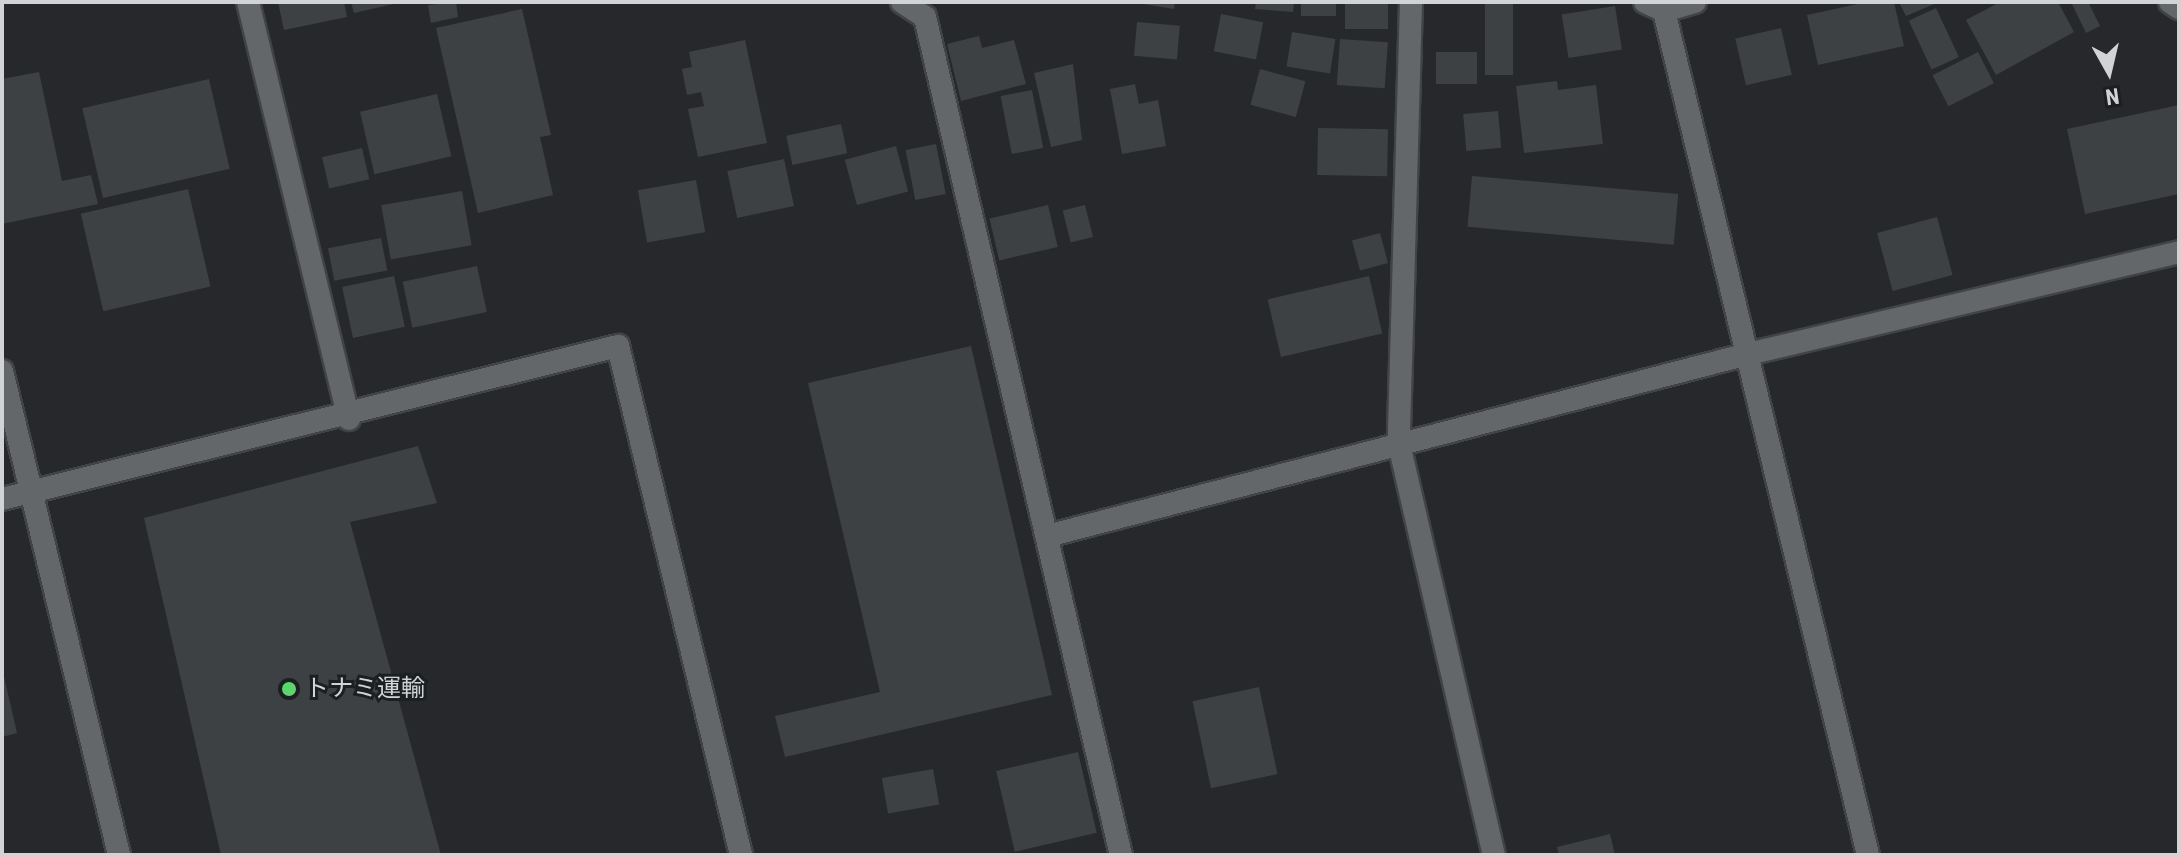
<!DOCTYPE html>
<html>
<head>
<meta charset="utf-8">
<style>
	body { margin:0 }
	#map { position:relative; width:2181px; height:857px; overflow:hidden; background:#26282c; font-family:"Roboto Condensed","Noto Sans JP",sans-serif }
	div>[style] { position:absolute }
	.building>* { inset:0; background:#3e4144; transform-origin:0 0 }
	.roads { filter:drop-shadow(2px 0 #414346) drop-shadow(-2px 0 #414346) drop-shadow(0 2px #414346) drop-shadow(0 -2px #414346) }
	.minor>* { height:22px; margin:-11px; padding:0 11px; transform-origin:11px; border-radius:11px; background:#64676a }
	.secondary>* { height:22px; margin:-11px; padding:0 11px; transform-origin:11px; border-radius:11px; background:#64676a }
	.dots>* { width:22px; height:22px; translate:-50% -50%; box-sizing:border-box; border:4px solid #1c1f22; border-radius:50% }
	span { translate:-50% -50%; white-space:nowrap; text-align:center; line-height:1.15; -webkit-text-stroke:6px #1c1f22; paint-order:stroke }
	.poi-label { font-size:24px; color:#d1d3d5 }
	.left { translate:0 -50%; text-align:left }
	.frame { position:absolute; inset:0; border:4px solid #d1d3d5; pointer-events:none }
	.north { position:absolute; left:2069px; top:32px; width:80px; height:80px; -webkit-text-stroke:6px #1c1f22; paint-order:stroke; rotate:172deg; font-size:22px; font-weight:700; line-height:32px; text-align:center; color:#d1d3d5 }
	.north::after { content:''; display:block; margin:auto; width:28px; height:36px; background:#d1d3d5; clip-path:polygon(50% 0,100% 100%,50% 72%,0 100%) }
</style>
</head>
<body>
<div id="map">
	<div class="building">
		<div style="clip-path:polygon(278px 2px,344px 2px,347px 17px,284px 30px)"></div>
		<div style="clip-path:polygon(351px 2px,398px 2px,398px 3px,354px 13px)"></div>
		<div style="clip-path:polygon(456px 2px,458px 17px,431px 23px,428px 5px)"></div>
		<div style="clip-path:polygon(1131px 2px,1175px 2px,1174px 9px)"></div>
		<div style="clip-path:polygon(1256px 2px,1294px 2px,1293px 12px,1255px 9px)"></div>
		<div style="left:1301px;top:2px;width:35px;height:14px"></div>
		<div style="left:1345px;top:2px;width:43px;height:27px"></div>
		<div style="clip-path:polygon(1867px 2px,1894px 2px,1904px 46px,1818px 65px,1807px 15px)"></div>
		<div style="clip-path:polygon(1899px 2px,1939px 2px,1906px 16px)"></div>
		<div style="clip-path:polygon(2000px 2px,2058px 2px,2074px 32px,1996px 75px,1966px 20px)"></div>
		<div style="clip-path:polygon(2071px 2px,2088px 2px,2100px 26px,2086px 33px)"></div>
		<div style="left:1485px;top:4px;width:28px;height:71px"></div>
		<div style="left:1615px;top:6px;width:44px;height:54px;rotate:81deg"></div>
		<div style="left:1936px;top:8px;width:54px;height:30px;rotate:65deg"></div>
		<div style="clip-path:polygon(522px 9px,551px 135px,540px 137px,553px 195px,478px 213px,436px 28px)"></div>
		<div style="left:1221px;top:14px;width:43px;height:38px;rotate:11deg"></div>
		<div style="left:1137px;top:22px;width:43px;height:34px;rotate:5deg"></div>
		<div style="left:1781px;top:28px;width:48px;height:47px;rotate:77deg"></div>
		<div style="left:1292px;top:32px;width:44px;height:35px;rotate:9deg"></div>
		<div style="clip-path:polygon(979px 36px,982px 48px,1014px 40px,1026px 84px,961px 101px,947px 44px)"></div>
		<div style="left:1340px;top:39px;width:48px;height:46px;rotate:4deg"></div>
		<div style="clip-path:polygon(745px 40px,767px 143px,698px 157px,688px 109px,704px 106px,701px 92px,687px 95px,682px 69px,692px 67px,689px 52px)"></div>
		<div style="left:1436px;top:52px;width:41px;height:32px"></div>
		<div style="left:1978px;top:52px;width:35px;height:51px;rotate:63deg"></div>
		<div style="clip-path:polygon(1073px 64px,1082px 140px,1051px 147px,1034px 73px)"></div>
		<div style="left:1260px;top:69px;width:47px;height:37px;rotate:15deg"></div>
		<div style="clip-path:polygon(39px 72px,62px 181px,91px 175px,98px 204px,2px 224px,2px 79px)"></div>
		<div style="left:209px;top:79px;width:92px;height:130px;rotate:77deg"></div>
		<div style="clip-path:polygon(1557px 81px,1558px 90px,1596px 85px,1603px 144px,1524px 153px,1516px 86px)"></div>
		<div style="clip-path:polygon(1135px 84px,1139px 104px,1158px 100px,1166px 146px,1122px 154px,1110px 89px)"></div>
		<div style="left:1032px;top:90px;width:59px;height:32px;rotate:79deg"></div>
		<div style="left:437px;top:94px;width:64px;height:79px;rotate:77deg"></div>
		<div style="clip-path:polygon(2179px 105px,2179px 194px,2085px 214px,2067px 129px)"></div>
		<div style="left:1498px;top:111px;width:37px;height:35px;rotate:85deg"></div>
		<div style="left:841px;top:124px;width:30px;height:56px;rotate:78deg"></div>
		<div style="left:1318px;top:128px;width:70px;height:47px;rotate:1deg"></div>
		<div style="left:936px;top:144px;width:51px;height:31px;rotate:79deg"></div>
		<div style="left:896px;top:146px;width:47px;height:53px;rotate:75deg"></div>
		<div style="left:362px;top:148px;width:32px;height:41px;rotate:77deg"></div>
		<div style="left:784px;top:159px;width:48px;height:58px;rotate:78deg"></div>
		<div style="left:1472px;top:176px;width:207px;height:51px;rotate:5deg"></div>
		<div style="left:696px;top:180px;width:53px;height:59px;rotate:80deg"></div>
		<div style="left:188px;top:189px;width:100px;height:110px;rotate:77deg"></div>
		<div style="left:462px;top:191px;width:55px;height:82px;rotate:80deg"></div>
		<div style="left:1048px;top:205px;width:43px;height:60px;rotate:77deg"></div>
		<div style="left:1085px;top:205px;width:33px;height:23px;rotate:76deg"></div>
		<div style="left:1937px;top:217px;width:60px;height:62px;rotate:75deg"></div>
		<div style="left:1380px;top:233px;width:31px;height:29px;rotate:75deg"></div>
		<div style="left:381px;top:238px;width:33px;height:54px;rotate:79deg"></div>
		<div style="left:477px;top:266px;width:47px;height:76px;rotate:78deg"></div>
		<div style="left:394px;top:276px;width:52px;height:53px;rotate:78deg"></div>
		<div style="left:1369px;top:276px;width:59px;height:104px;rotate:77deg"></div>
		<div style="clip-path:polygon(971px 346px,1052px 695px,785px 757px,775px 716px,880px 692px,808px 383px)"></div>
		<div style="clip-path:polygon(418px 446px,437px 503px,350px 522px,441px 855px,221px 855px,144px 518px)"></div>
		<div style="clip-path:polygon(3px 672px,17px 733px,2px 737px,2px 673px)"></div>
		<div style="left:1259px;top:687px;width:89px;height:68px;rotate:78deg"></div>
		<div style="left:1078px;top:752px;width:83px;height:84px;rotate:77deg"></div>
		<div style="left:933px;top:769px;width:36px;height:52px;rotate:80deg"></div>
		<div style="clip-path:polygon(1610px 834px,1615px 855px,1559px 855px,1557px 847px)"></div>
	</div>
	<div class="roads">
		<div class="minor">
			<div style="left:248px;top:2px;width:429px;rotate:76.4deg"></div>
			<div style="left:902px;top:2px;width:27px;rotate:33deg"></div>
			<div style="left:925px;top:17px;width:861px;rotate:76.84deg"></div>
			<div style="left:1411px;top:2px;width:442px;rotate:91.6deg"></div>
			<div style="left:1399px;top:444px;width:422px;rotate:77deg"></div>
			<div style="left:1645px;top:2px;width:21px;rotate:25deg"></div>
			<div style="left:1695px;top:2px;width:32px;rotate:164deg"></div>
			<div style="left:1664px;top:11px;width:868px;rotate:76.41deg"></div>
			<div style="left:2px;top:371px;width:498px;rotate:76.4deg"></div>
			<div style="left:2px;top:499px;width:635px;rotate:-13.95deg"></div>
			<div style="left:618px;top:346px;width:524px;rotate:76.41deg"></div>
			<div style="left:1047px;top:536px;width:720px;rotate:-14.56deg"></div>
			<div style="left:1744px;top:355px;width:447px;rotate:-13.3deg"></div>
		</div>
		<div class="secondary">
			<div style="left:2170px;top:2px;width:11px;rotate:34deg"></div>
		</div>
	</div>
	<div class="dots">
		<div style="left:289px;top:689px;background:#5dd56d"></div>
	</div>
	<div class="poi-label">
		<span class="left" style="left:305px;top:689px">トナミ運輸</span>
	</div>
	<div class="frame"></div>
	<div class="north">N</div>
</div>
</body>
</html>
